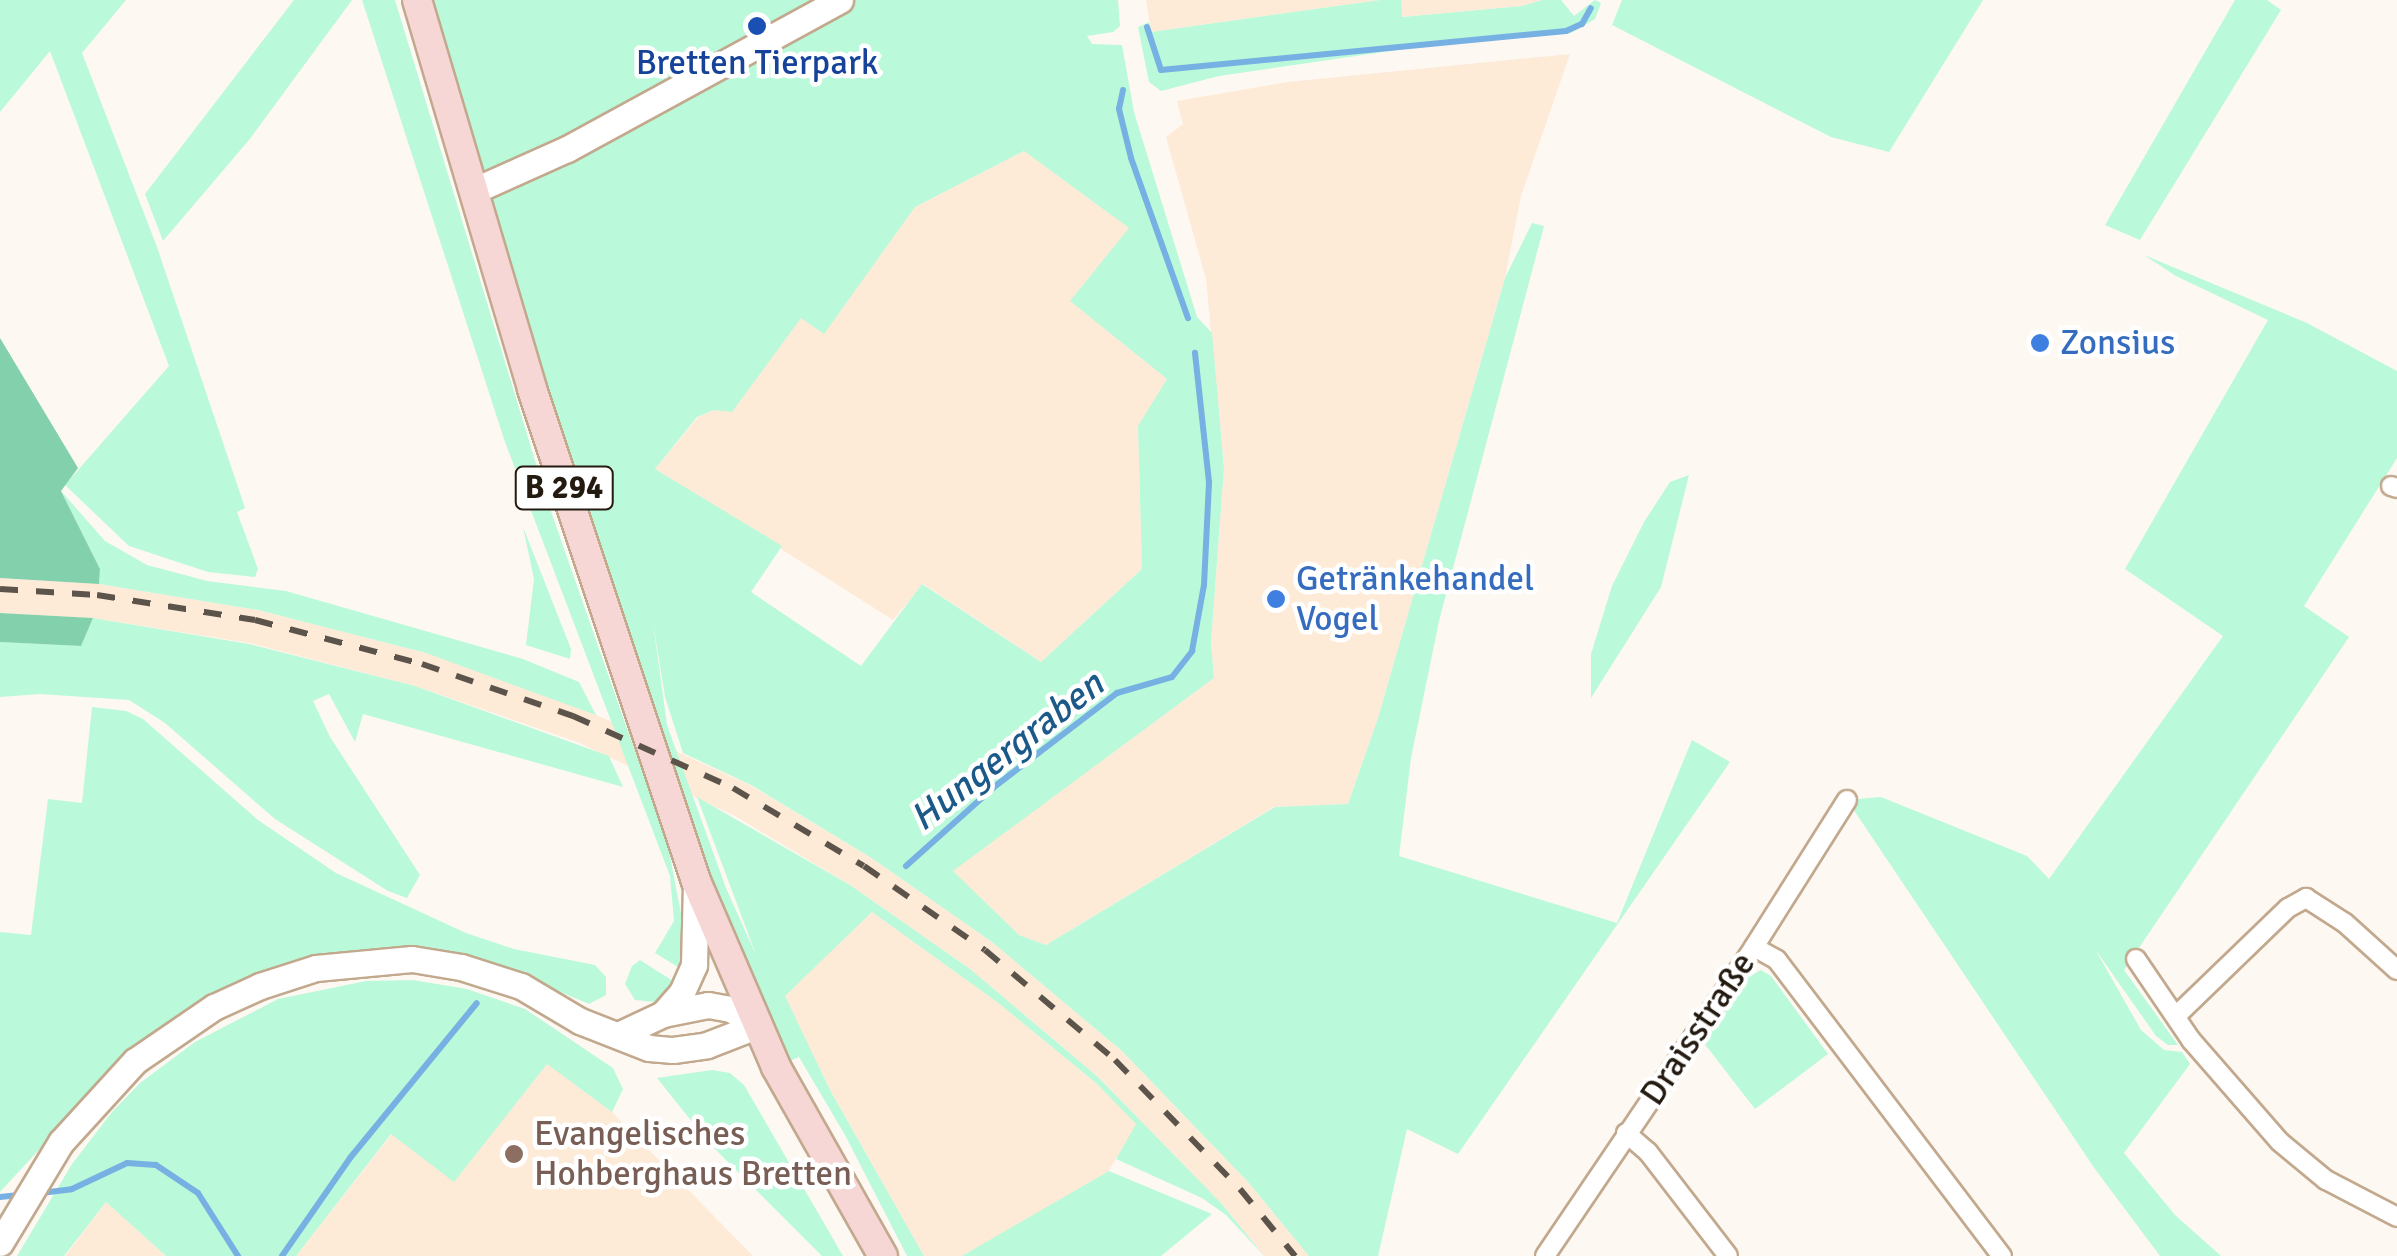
<!DOCTYPE html>
<html>
<head>
<meta charset="utf-8">
<style>
	body { margin:0 }
	#map { position:relative; width:2397px; height:1256px; overflow:hidden; background:#fef8f3; font-family:Signika,sans-serif }
	div>[style] { position:absolute }
	.built>* { inset:0; background:#feebd7 }
	.green>* { inset:0; background:#baf9da }
	.forest>* { inset:0; background:#82d1ac }
	.stream>* { height:6px; margin:-3px; padding:0 3px; transform-origin:3px; border-radius:3px; background:#77b0e2 }
	.roads { filter:drop-shadow(2px 0 #c2a98e) drop-shadow(-2px 0 #c2a98e) drop-shadow(0 2px #c2a98e) drop-shadow(0 -2px #c2a98e) }
	.street>* { height:18px; margin:-9px; padding:0 9px; transform-origin:9px; border-radius:9px; background:#fff }
	.secondary>* { height:25px; margin:-12.5px; padding:0 12.5px; transform-origin:12.5px; border-radius:12.5px; background:#fff }
	.primary>* { height:28px; margin:-14px; padding:0 14px; transform-origin:14px; border-radius:14px; background:#f7d7d5 }
	.rail>* { height:6px; margin-top:-3px; transform-origin:0; background:repeating-linear-gradient(90deg,#5c544b 0 18px,transparent 0 36px) }
	.dots>* { width:28px; height:28px; translate:-50% -50%; box-sizing:border-box; border:5px solid #fff; border-radius:50% }
	span { translate:-50% -50%; white-space:nowrap; text-align:center; line-height:1.15; -webkit-text-stroke:9px #fff; paint-order:stroke }
	.shield-label span { padding:2px 8px; background:#fff; border:2px solid; border-radius:8px; -webkit-text-stroke-width:0 }
	.shield-label { font-size:32px; color:#231a10; font-weight:700 }
	.transit-label { font-size:35px; color:#164399 }
	.shop-label { font-size:35px; color:#366cbe }
	.left { translate:0 -50%; text-align:left }
	.street-label { font-size:35px; color:#231a10 }
	.education-label { font-size:35px; color:#785e54 }
	.water-label { font-size:38px; color:#1b5989; font-style:italic }
</style>
</head>
<body>
<div id="map">
	<div class="built">
		<div style="clip-path:polygon(1146px 0,1380px 0,1151px 32px)"></div>
		<div style="clip-path:polygon(1401px 0,1542px 0,1522px 6px,1401px 17px)"></div>
		<div style="clip-path:polygon(1570px 54px,1521px 196px,1505px 278px,1378px 718px,1348px 804px,1274px 807px,1046px 945px,1019px 935px,952px 871px,1214px 678px,1211px 642px,1224px 468px,1206px 279px,1166px 137px,1183px 124px,1177px 101px,1288px 82px)"></div>
		<div style="clip-path:polygon(1024px 151px,1130px 228px,1071px 301px,1168px 380px,1138px 426px,1142px 569px,1041px 662px,923px 584px,893px 620px,655px 469px,698px 417px,714px 410px,732px 412px,801px 317px,824px 333px,915px 207px)"></div>
		<div style="clip-path:polygon(0 578px,99px 584px,258px 610px,426px 653px,566px 701px,750px 785px,870px 857px,992px 942px,1123px 1052px,1248px 1182px,1309px 1256px,1264px 1256px,1221px 1203px,1098px 1077px,970px 969px,850px 885px,735px 816px,577px 742px,415px 686px,249px 643px,93px 618px,0 613px)"></div>
		<div style="clip-path:polygon(872px 912px,997px 1002px,1096px 1083px,1137px 1124px,1106px 1175px,962px 1256px,924px 1256px,830px 1090px,784px 996px)"></div>
		<div style="clip-path:polygon(485px 1015px,612px 1112px,753px 1256px,296px 1256px)"></div>
		<div style="clip-path:polygon(106px 1202px,166px 1256px,65px 1256px)"></div>
	</div>
	<div class="green">
		<div style="clip-path:polygon(0 0,126px 0,82px 53px,157px 247px,245px 508px,237px 512px,258px 569px,255px 577px,208px 572px,129px 546px,65px 485px,169px 366px,50px 51px,0 112px)"></div>
		<div style="clip-path:polygon(294px 0,352px 0,249px 140px,163px 241px,145px 194px)"></div>
		<div style="clip-path:polygon(362px 0,395px 0,547px 500px,668px 846px,687px 945px,683px 970px,655px 953px,674px 921px,670px 876px,505px 442px)"></div>
		<div style="clip-path:polygon(evenodd,433px 0,1118px 0,1120px 26px,1113px 32px,1087px 36px,1092px 44px,1122px 45px,1134px 112px,1197px 317px,1212px 333px,1224px 468px,1211px 642px,1214px 678px,953px 871px,1019px 935px,1046px 945px,1275px 807px,1348px 804px,1378px 718px,1505px 278px,1532px 223px,1544px 226px,1439px 621px,1411px 758px,1399px 856px,1617px 923px,1692px 740px,1730px 762px,1458px 1154px,1407px 1129px,1378px 1256px,1309px 1256px,1248px 1182px,1123px 1052px,992px 942px,870px 857px,751px 785px,683px 753px,665px 697px,653px 622px,667px 725px,726px 888px,756px 955px,697px 797px,850px 885px,970px 969px,1098px 1077px,1221px 1203px,1264px 1256px,1226px 1215px,1202px 1198px,1116px 1159px,1136px 1124px,1096px 1083px,997px 1002px,872px 912px,785px 996px,830px 1090px,924px 1256px,907px 1256px,845px 1135px,799px 1057px,776px 1067px,756px 1026px,545px 388px,433px 0,1024px 151px,1129px 228px,1070px 301px,1167px 379px,1138px 426px,1142px 569px,1041px 662px,922px 584px,861px 666px,751px 592px,782px 546px,655px 469px,697px 417px,714px 410px,732px 412px,801px 318px,824px 334px,915px 207px,1024px 151px)"></div>
		<div style="clip-path:polygon(1380px 0,1401px 0,1402px 17px,1522px 6px,1542px 0,1561px 0,1574px 16px,1595px 0,1601px 3px,1595px 19px,1571px 33px,1418px 47px,1219px 76px,1161px 91px,1149px 82px,1138px 27px,1149px 22px,1151px 32px)"></div>
		<div style="clip-path:polygon(1622px 0,1983px 0,1889px 152px,1831px 137px,1612px 25px)"></div>
		<div style="clip-path:polygon(2235px 0,2267px 0,2281px 10px,2140px 240px,2105px 225px)"></div>
		<div style="clip-path:polygon(2144px 255px,2307px 323px,2397px 371px,2397px 458px,2304px 606px,2349px 637px,2124px 970px,2178px 1045px,2168px 1045px,2156px 1036px,2095px 949px,2141px 1030px,2164px 1050px,2182px 1052px,2190px 1064px,2124px 1153px,2175px 1215px,2221px 1256px,2160px 1256px,2095px 1169px,1847px 800px,1881px 797px,2027px 856px,2049px 879px,2223px 636px,2125px 569px,2268px 320px,2176px 276px)"></div>
		<div style="clip-path:polygon(1689px 475px,1661px 587px,1591px 698px,1591px 654px,1612px 586px,1644px 522px,1670px 482px)"></div>
		<div style="clip-path:polygon(61px 491px,105px 541px,147px 565px,207px 581px,286px 591px,523px 659px,579px 682px,596px 715px,426px 653px,258px 610px,99px 584px,100px 569px)"></div>
		<div style="clip-path:polygon(523px 527px,571px 649px,570px 659px,526px 645px,534px 579px)"></div>
		<div style="clip-path:polygon(93px 618px,249px 644px,415px 686px,609px 756px,623px 787px,363px 714px,355px 742px,329px 694px,313px 701px,330px 737px,420px 875px,407px 898px,388px 891px,275px 819px,165px 723px,129px 700px,40px 694px,0 697px,0 642px,81px 646px)"></div>
		<div style="clip-path:polygon(92px 707px,126px 711px,143px 719px,258px 820px,336px 873px,466px 933px,514px 949px,595px 965px,606px 977px,606px 995px,589px 1004px,489px 962px,412px 948px,315px 957px,207px 999px,163px 1027px,121px 1061px,0 1192px,0 932px,31px 935px,48px 799px,82px 803px)"></div>
		<div style="clip-path:polygon(640px 960px,676px 983px,655px 1002px,635px 1000px,625px 984px,632px 966px)"></div>
		<div style="clip-path:polygon(1761px 970px,1771px 976px,1828px 1054px,1755px 1109px,1704px 1043px,1748px 977px)"></div>
		<div style="clip-path:polygon(413px 980px,467px 989px,525px 1009px,613px 1068px,623px 1089px,612px 1112px,547px 1064px,454px 1182px,391px 1134px,296px 1256px,166px 1256px,106px 1202px,64px 1256px,17px 1256px,72px 1164px,112px 1112px,140px 1083px,195px 1042px,278px 999px,366px 981px)"></div>
		<div style="clip-path:polygon(712px 1070px,730px 1073px,744px 1085px,843px 1256px,822px 1256px,709px 1143px,657px 1078px)"></div>
		<div style="clip-path:polygon(1109px 1171px,1212px 1214px,1161px 1256px,962px 1256px)"></div>
	</div>
	<div class="forest">
		<div style="clip-path:polygon(0 338px,78px 468px,61px 491px,100px 569px,99px 584px,0 578px)"></div>
		<div style="clip-path:polygon(0 613px,93px 618px,81px 646px,0 642px)"></div>
	</div>
	<div class="stream">
		<div style="left:1147px;top:27px;width:45px;rotate:72deg"></div>
		<div style="left:1161px;top:70px;width:407px;rotate:-5.5deg"></div>
		<div style="left:1566px;top:31px;width:17px;rotate:-24deg"></div>
		<div style="left:1582px;top:24px;width:18px;rotate:-61deg"></div>
		<div style="left:1123px;top:90px;width:19px;rotate:102deg"></div>
		<div style="left:1119px;top:109px;width:50px;rotate:76.2deg"></div>
		<div style="left:1131px;top:158px;width:170px;rotate:70.4deg"></div>
		<div style="left:906px;top:866px;width:118px;rotate:-41.9deg"></div>
		<div style="left:994px;top:787px;width:155px;rotate:-37.4deg"></div>
		<div style="left:1117px;top:693px;width:57px;rotate:-16.2deg"></div>
		<div style="left:1172px;top:677px;width:33px;rotate:-52deg"></div>
		<div style="left:1192px;top:651px;width:67px;rotate:-79.7deg"></div>
		<div style="left:1204px;top:585px;width:103px;rotate:-87.2deg"></div>
		<div style="left:1209px;top:482px;width:130px;rotate:-96.2deg"></div>
		<div style="left:41px;top:1193px;width:31px;rotate:-7deg"></div>
		<div style="left:72px;top:1189px;width:61px;rotate:-25.3deg"></div>
		<div style="left:127px;top:1163px;width:29px;rotate:4deg"></div>
		<div style="left:156px;top:1165px;width:50px;rotate:33.7deg"></div>
		<div style="left:198px;top:1193px;width:75px;rotate:57.6deg"></div>
		<div style="left:0;top:1197px;width:19px;rotate:-6deg"></div>
		<div style="left:282px;top:1256px;width:119px;rotate:-55.2deg"></div>
		<div style="left:350px;top:1158px;width:200px;rotate:-50.7deg"></div>
	</div>
	<div class="roads">
		<div class="street">
			<div style="left:2391px;top:486px;width:6px;rotate:18deg"></div>
			<div style="left:1754px;top:947px;width:26px;rotate:29deg"></div>
			<div style="left:1777px;top:960px;width:372px;rotate:52.8deg"></div>
			<div style="left:2136px;top:959px;width:98px;rotate:55.8deg"></div>
			<div style="left:2191px;top:1040px;width:135px;rotate:48.9deg"></div>
			<div style="left:2280px;top:1142px;width:60px;rotate:39.6deg"></div>
			<div style="left:2326px;top:1180px;width:80px;rotate:27.5deg"></div>
			<div style="left:2176px;top:1016px;width:156px;rotate:-44deg"></div>
			<div style="left:2288px;top:908px;width:21px;rotate:-29deg"></div>
			<div style="left:2306px;top:898px;width:46px;rotate:32.7deg"></div>
			<div style="left:2345px;top:923px;width:70px;rotate:42.1deg"></div>
			<div style="left:1626px;top:1133px;width:29px;rotate:41deg"></div>
			<div style="left:1648px;top:1152px;width:131px;rotate:52.4deg"></div>
			<div style="left:1545px;top:1256px;width:373px;rotate:-55.9deg"></div>
			<div style="left:1754px;top:947px;width:174px;rotate:-57.7deg"></div>
		</div>
		<div class="secondary">
			<div style="left:473px;top:191px;width:103px;rotate:-24.1deg"></div>
			<div style="left:567px;top:149px;width:311px;rotate:-28.6deg"></div>
			<div style="left:663px;top:1014px;width:29px;rotate:-49deg"></div>
			<div style="left:682px;top:992px;width:30px;rotate:-66deg"></div>
			<div style="left:694px;top:965px;width:84px;rotate:-88.6deg"></div>
			<div style="left:618px;top:1035px;width:50px;rotate:-25deg"></div>
			<div style="left:663px;top:1014px;width:46px;rotate:-11.3deg"></div>
			<div style="left:708px;top:1005px;width:23px;rotate:10deg"></div>
			<div style="left:731px;top:1009px;width:30px;rotate:34deg"></div>
			<div style="left:0;top:1243px;width:118px;rotate:-58.9deg"></div>
			<div style="left:61px;top:1142px;width:110px;rotate:-47.6deg"></div>
			<div style="left:135px;top:1061px;width:96px;rotate:-34.4deg"></div>
			<div style="left:214px;top:1007px;width:51px;rotate:-24.5deg"></div>
			<div style="left:260px;top:986px;width:59px;rotate:-17.8deg"></div>
			<div style="left:316px;top:968px;width:96px;rotate:-5.4deg"></div>
			<div style="left:412px;top:959px;width:50px;rotate:9.3deg"></div>
			<div style="left:461px;top:967px;width:63px;rotate:17.6deg"></div>
			<div style="left:521px;top:986px;width:69px;rotate:30.7deg"></div>
			<div style="left:580px;top:1021px;width:74px;rotate:21.4deg"></div>
			<div style="left:649px;top:1048px;width:24px;rotate:5deg"></div>
			<div style="left:673px;top:1050px;width:34px;rotate:-8deg"></div>
			<div style="left:707px;top:1045px;width:53px;rotate:-21.2deg"></div>
		</div>
		<div class="primary">
			<div style="left:417px;top:0;width:406px;rotate:73.5deg"></div>
			<div style="left:532px;top:389px;width:519px;rotate:71.57deg"></div>
			<div style="left:696px;top:881px;width:202px;rotate:66.7deg"></div>
			<div style="left:776px;top:1067px;width:217px;rotate:60.5deg"></div>
		</div>
	</div>
	<div class="rail">
		<div style="left:0;top:589px;width:97px;rotate:3.5deg"></div>
		<div style="left:97px;top:595px;width:160px;rotate:9deg"></div>
		<div style="left:255px;top:620px;width:173px;rotate:14.8deg"></div>
		<div style="left:422px;top:664px;width:160px;rotate:19deg"></div>
		<div style="left:573px;top:716px;width:175px;rotate:24.2deg"></div>
		<div style="left:733px;top:788px;width:152px;rotate:30.8deg"></div>
		<div style="left:864px;top:866px;width:147px;rotate:34.8deg"></div>
		<div style="left:985px;top:950px;width:170px;rotate:40.2deg"></div>
		<div style="left:1115px;top:1060px;width:180px;rotate:45.9deg"></div>
		<div style="left:1240px;top:1189px;width:87px;rotate:50.6deg"></div>
	</div>
	<div class="dots">
		<div style="left:757px;top:26px;background:#1a4fb4"></div>
		<div style="left:2040px;top:343px;background:#3f7fe0"></div>
		<div style="left:1276px;top:599px;background:#3f7fe0"></div>
		<div style="left:514px;top:1154px;background:#8d6e63"></div>
	</div>
	<div class="shield-label">
		<span style="left:564px;top:488px">B 294</span>
	</div>
	<div class="transit-label">
		<span style="left:757px;top:63px">Bretten Tierpark</span>
	</div>
	<div class="shop-label">
		<span class="left" style="left:2060px;top:343px">Zonsius</span>
		<span class="left" style="left:1296px;top:599px">Getränkehandel<br>Vogel</span>
	</div>
	<div class="street-label">
		<span style="left:1698px;top:1029px;rotate:-56deg">Draisstraße</span>
	</div>
	<div class="education-label">
		<span class="left" style="left:534px;top:1154px">Evangelisches<br>Hohberghaus Bretten</span>
	</div>
	<div class="water-label">
		<span style="left:1007px;top:751px;rotate:-38deg">Hungergraben</span>
	</div>
</div>
</body>
</html>
